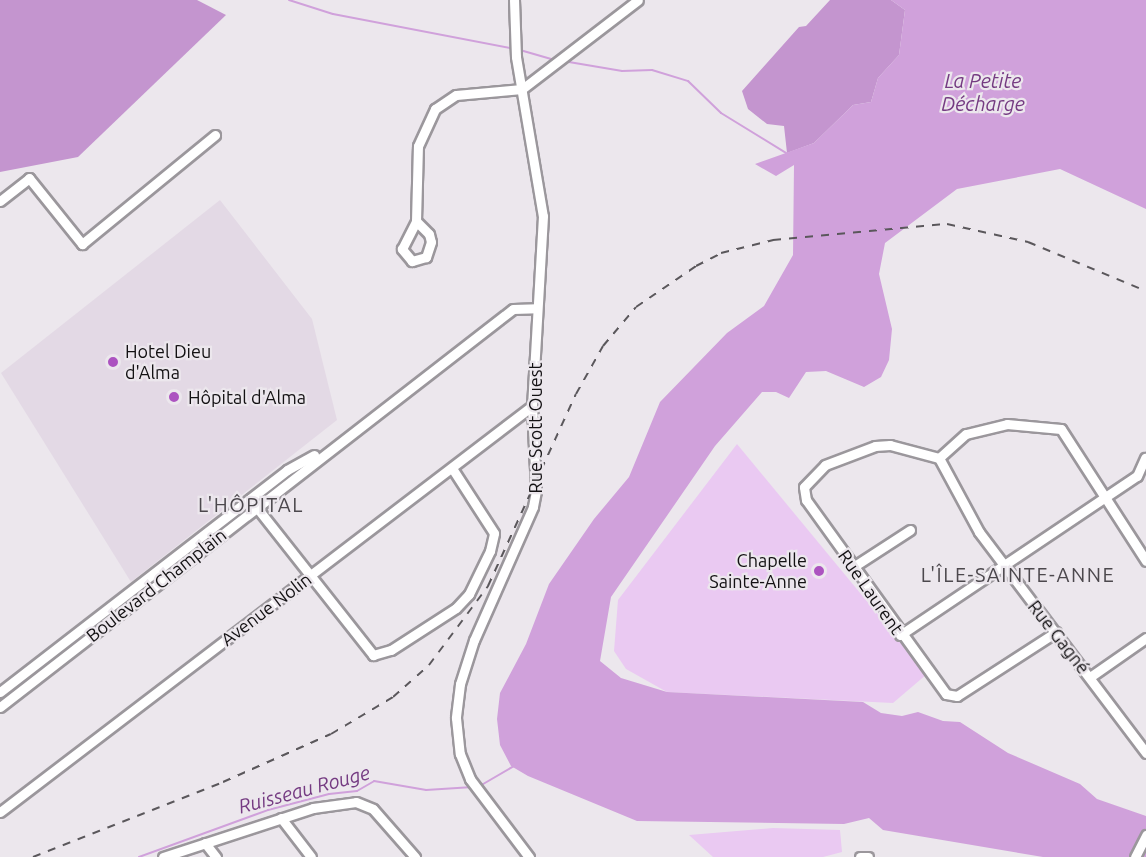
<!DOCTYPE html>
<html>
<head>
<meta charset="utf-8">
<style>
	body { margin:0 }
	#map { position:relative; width:1146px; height:857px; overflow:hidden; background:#ece7ed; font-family:Ubuntu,sans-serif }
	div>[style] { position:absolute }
	.built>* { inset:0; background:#e3d9e5 }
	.green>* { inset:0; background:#eac9f2 }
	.forest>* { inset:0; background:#c495cf }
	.water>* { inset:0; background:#d0a1db }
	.stream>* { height:2px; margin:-1px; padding:0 1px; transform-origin:1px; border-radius:1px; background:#d0a1db }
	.roads { filter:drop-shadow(2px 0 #9b979c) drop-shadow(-2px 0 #9b979c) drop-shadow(0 2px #9b979c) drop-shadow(0 -2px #9b979c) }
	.minor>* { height:9px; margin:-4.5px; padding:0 4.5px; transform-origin:4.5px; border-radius:4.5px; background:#fff }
	.rail>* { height:2px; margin-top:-1px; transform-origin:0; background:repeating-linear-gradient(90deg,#5a575b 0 8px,transparent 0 16px) }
	.dots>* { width:16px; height:16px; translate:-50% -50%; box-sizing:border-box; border:3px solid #ece7ed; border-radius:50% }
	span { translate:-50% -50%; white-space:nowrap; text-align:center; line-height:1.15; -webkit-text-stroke:4.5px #ece7ed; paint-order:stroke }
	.poi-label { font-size:18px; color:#131113 }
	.left { translate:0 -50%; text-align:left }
	.right { translate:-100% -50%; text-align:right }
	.street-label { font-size:18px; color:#131113 }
	.water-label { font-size:20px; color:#753b82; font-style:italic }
	.neighbourhood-label { font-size:20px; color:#4c484d; letter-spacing:1.5px }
</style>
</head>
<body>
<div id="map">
	<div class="built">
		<div style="clip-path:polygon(220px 200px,312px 319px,337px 420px,131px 582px,1px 373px)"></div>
	</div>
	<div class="green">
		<div style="clip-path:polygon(737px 444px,927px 674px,893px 703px,667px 692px,626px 669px,614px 651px,618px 600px)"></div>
		<div style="clip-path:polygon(773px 828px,840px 830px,842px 852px,823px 857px,713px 857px,689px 835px)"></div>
	</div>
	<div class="forest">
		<div style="clip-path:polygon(0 0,197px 0,226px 15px,78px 157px,0 172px)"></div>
		<div style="clip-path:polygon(830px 0,891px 0,905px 10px,899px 55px,878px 78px,871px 102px,853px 105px,814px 143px,787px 153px,784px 126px,767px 124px,748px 109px,742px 91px,799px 27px,806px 26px)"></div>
	</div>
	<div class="water">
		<div style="clip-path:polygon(891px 0,1146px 0,1146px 209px,1060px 169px,957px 189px,885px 243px,879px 274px,892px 329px,889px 360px,881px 377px,864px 387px,826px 371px,806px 372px,789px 398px,776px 392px,762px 392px,715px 446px,611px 597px,600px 661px,621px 678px,667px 692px,863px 702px,881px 713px,902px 716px,918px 712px,943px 721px,960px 722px,1008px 753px,1080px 784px,1097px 799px,1146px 816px,1146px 857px,1043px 857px,883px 830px,869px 818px,844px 824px,637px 821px,528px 776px,511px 766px,500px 745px,497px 719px,500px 693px,526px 644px,549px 584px,594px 519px,629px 477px,660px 402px,727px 333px,764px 306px,793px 255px,794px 165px,776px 176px,755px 164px,814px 143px,853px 105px,871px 102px,878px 78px,899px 55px,905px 10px)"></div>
	</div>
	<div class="stream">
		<div style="left:289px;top:0;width:46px;rotate:17.7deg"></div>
		<div style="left:333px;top:14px;width:184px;rotate:10.9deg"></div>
		<div style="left:520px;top:50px;width:36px;rotate:16deg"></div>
		<div style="left:563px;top:61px;width:60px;rotate:9.6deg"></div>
		<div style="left:622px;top:71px;width:30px;rotate:-2deg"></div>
		<div style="left:652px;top:70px;width:38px;rotate:17deg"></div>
		<div style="left:688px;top:81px;width:46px;rotate:44.1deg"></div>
		<div style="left:721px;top:113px;width:79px;rotate:31.5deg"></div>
		<div style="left:478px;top:787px;width:42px;rotate:-30.3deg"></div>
		<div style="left:139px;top:857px;width:137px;rotate:-20deg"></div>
		<div style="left:268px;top:810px;width:63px;rotate:-14.7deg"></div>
		<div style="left:329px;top:794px;width:28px;rotate:-6deg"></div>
		<div style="left:357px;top:791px;width:20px;rotate:-30deg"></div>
		<div style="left:374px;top:781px;width:53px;rotate:9.8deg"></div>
		<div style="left:426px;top:790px;width:47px;rotate:-3.7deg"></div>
	</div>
	<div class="roads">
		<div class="minor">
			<div style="left:514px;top:0;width:57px;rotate:88deg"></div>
			<div style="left:516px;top:57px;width:161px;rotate:80.4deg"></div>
			<div style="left:543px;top:216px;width:190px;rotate:93.3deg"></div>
			<div style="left:532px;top:406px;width:85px;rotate:87.3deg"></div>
			<div style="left:536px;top:491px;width:16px;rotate:101deg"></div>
			<div style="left:533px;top:507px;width:145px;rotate:113.9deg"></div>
			<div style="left:474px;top:640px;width:46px;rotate:107.7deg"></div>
			<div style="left:460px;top:684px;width:34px;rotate:97deg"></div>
			<div style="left:456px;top:718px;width:36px;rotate:84deg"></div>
			<div style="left:460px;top:754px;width:27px;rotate:68deg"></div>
			<div style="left:470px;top:779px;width:98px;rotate:52.9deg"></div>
			<div style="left:0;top:201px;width:37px;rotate:-38deg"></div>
			<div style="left:29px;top:178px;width:85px;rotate:51.2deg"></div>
			<div style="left:82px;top:244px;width:172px;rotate:-39.3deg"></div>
			<div style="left:416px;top:221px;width:18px;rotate:45deg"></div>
			<div style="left:429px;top:234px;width:8px;rotate:76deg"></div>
			<div style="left:431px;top:242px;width:16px;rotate:108deg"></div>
			<div style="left:426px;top:257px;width:15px;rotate:164deg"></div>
			<div style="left:412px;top:261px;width:16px;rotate:-130deg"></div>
			<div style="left:402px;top:249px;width:31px;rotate:-63deg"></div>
			<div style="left:416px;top:221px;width:75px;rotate:-88.5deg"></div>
			<div style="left:418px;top:146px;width:41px;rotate:-65.3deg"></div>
			<div style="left:435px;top:109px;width:25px;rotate:-34deg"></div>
			<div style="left:456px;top:95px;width:66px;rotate:-5.2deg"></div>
			<div style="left:522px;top:89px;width:146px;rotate:-37.5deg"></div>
			<div style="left:939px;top:458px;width:84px;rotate:61.6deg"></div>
			<div style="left:979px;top:532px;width:277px;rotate:52.9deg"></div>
			<div style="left:250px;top:499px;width:199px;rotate:51.7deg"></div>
			<div style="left:373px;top:655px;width:19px;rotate:-16deg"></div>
			<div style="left:391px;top:650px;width:77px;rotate:-32.9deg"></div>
			<div style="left:456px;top:608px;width:19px;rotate:-47deg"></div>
			<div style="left:469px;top:594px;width:48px;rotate:-64deg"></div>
			<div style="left:490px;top:551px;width:18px;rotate:-77deg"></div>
			<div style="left:494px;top:533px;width:77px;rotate:-122.9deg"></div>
			<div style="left:853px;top:567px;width:68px;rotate:-33deg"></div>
			<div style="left:1056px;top:632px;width:118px;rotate:147.1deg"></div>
			<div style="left:957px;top:696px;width:11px;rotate:-170deg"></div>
			<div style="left:946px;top:694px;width:239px;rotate:-125.8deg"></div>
			<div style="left:806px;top:500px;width:13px;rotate:-99deg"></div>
			<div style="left:804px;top:487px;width:30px;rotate:-46deg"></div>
			<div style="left:825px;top:465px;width:53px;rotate:-20.8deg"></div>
			<div style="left:875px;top:446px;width:15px;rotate:-4deg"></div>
			<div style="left:890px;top:445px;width:51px;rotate:14.9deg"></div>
			<div style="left:939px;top:458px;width:36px;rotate:-42deg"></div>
			<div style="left:966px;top:434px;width:42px;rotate:-13.7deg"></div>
			<div style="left:1007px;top:424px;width:54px;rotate:5.3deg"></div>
			<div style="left:1061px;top:429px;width:157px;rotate:57.2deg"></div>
			<div style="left:900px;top:635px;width:285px;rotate:-33.9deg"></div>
			<div style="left:1137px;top:476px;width:20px;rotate:-66deg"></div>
			<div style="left:1090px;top:677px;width:68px;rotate:-34.9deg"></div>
			<div style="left:0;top:692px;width:363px;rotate:-37.7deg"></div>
			<div style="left:287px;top:470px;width:31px;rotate:-29deg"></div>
			<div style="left:0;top:707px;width:649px;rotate:-37.81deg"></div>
			<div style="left:513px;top:309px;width:24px;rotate:-2deg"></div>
			<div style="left:0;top:812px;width:669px;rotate:-37.35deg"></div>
			<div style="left:281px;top:818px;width:49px;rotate:52.4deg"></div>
			<div style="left:205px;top:843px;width:18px;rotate:52deg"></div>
			<div style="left:163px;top:857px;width:158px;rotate:-18.1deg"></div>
			<div style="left:313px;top:808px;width:43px;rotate:-7.9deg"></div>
			<div style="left:356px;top:802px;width:18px;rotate:22deg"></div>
			<div style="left:373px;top:809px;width:64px;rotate:48.8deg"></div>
			<div style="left:860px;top:857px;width:8px"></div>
			<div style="left:1135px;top:857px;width:25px;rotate:-63deg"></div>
		</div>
	</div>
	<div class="rail">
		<div style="left:33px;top:857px;width:204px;rotate:-21.5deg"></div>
		<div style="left:223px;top:782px;width:118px;rotate:-24deg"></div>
		<div style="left:331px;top:734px;width:72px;rotate:-30.8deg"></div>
		<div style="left:393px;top:697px;width:48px;rotate:-41.6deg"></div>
		<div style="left:429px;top:665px;width:99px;rotate:-53.2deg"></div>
		<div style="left:488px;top:586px;width:211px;rotate:-65.4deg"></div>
		<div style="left:576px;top:394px;width:55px;rotate:-60.6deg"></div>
		<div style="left:603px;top:346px;width:51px;rotate:-49.8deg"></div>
		<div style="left:636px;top:307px;width:73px;rotate:-34.3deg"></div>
		<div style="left:696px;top:266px;width:28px;rotate:-27deg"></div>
		<div style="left:721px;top:253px;width:54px;rotate:-14deg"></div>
		<div style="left:773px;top:240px;width:175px;rotate:-5.3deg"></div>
		<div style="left:947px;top:224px;width:83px;rotate:12.5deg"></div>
		<div style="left:1028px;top:242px;width:128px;rotate:22.6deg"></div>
	</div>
	<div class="dots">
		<div style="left:113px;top:362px;background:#ac53c0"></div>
		<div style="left:174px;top:397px;background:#ac53c0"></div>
		<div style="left:819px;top:571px;background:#ac53c0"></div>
	</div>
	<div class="poi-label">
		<span class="left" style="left:125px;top:362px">Hotel Dieu<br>d'Alma</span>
		<span class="left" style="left:188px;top:397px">Hôpital d'Alma</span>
		<span class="right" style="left:807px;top:571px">Chapelle<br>Sainte-Anne</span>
	</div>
	<div class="street-label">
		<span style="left:535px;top:428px;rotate:-90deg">Rue Scott Ouest</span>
		<span style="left:156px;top:585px;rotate:-38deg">Boulevard Champlain</span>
		<span style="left:871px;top:592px;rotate:55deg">Rue Laurent</span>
		<span style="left:266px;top:609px;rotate:-37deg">Avenue Nolin</span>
		<span style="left:1059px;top:637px;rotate:52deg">Rue Gagné</span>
	</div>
	<div class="water-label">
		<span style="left:983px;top:92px">La Petite<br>Décharge</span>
		<span style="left:304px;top:789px;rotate:-15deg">Ruisseau Rouge</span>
	</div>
	<div class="neighbourhood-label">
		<span style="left:251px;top:504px">L'HÔPITAL</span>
		<span style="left:1018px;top:574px">L'ÎLE-SAINTE-ANNE</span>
	</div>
</div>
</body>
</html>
